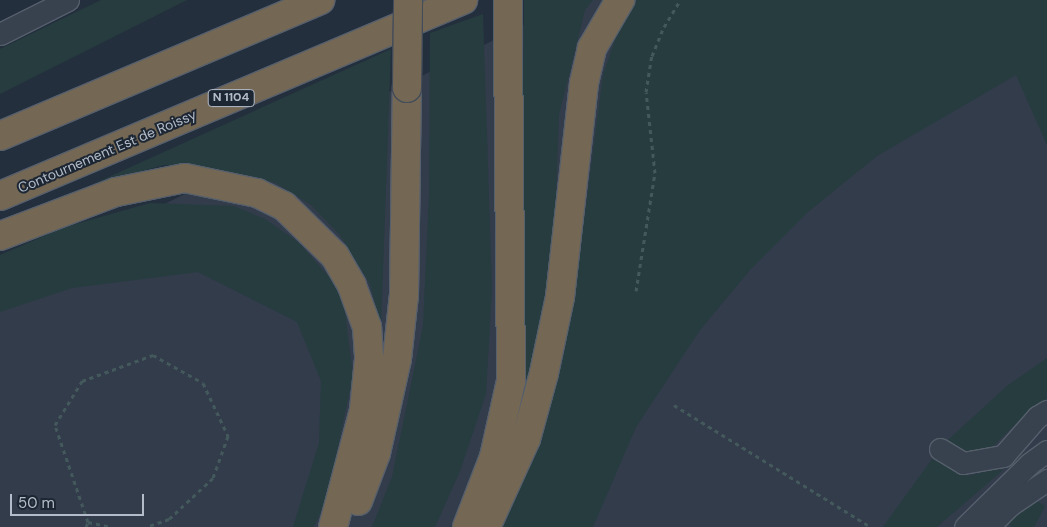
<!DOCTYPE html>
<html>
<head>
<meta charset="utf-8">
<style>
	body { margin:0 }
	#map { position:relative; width:1047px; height:527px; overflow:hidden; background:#242f3e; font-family:"DM Sans",sans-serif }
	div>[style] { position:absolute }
	.airport>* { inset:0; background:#323c4b }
	.green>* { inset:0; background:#263c3f }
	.path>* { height:3px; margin-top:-1.5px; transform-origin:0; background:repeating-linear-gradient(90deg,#44595c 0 4px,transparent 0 8px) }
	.roads { filter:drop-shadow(1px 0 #565f6c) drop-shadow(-1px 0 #565f6c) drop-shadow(0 1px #565f6c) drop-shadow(0 -1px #565f6c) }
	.minor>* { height:21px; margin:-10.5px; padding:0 10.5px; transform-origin:10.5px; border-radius:10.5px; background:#38414e }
	.highway>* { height:28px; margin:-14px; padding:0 14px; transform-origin:14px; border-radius:14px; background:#746855 }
	.bridges { filter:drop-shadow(1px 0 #434c59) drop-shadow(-1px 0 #434c59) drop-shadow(0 1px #434c59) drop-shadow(0 -1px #434c59) }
	.highway-bridge>* { height:28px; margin:-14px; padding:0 14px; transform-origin:14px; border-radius:14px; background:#746855 }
	span { translate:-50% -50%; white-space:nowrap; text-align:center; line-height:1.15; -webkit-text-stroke:4px #1d2633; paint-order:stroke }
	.shield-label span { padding:1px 4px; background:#1d2633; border:1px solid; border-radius:4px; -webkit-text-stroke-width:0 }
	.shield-label { font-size:12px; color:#b4bcc9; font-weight:700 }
	.street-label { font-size:14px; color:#b4bcc9 }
	.scale { position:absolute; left:10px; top:494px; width:134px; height:22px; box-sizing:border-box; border:2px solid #b4bcc9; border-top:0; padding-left:6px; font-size:15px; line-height:18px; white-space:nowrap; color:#b4bcc9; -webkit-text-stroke:4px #1d2633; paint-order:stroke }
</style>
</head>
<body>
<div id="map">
	<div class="airport">
		<div style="clip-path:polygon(574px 0,1047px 0,1047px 527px,0 527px,0 286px)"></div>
	</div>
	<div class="green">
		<div style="clip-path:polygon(101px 0,187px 0,0 94px,0 49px)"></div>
		<div style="clip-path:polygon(524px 0,593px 0,585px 10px,559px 115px,553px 273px,541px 333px,510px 453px,522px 181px)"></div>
		<div style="clip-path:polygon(637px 0,1047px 0,1047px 145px,1016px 75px,877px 156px,808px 212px,750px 270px,700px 330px,636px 427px,593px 527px,502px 527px,538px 441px,556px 385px,581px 244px,603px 75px,618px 31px)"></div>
		<div style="clip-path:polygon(483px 14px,492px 289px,486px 394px,460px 471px,435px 527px,372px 527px,392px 477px,423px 326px,429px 196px,430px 33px)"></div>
		<div style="clip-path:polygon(391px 49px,381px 326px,370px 284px,340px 235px,311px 205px,276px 183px,212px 168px,164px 165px,91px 185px)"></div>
		<div style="clip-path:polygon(150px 203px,234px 206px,265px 219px,298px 242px,330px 278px,344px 304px,353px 375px,327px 498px,314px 527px,293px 527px,319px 443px,321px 381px,297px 322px,198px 272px,72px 288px,0 312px,0 255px,65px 227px)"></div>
		<div style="clip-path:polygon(1047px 358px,1047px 399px,1033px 407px,990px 449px,971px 457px,956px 451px,948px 440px,1007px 386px)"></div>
		<div style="clip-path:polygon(932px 459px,968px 476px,996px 469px,1003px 470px,937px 527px,883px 527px)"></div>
		<div style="clip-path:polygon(1033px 499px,1045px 506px,1034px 527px,1011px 527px,1007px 519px)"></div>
	</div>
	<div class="path">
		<div style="left:636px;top:291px;width:120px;rotate:-80.9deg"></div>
		<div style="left:655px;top:173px;width:81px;rotate:-96.3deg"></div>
		<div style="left:646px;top:92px;width:36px;rotate:-81deg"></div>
		<div style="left:652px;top:56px;width:31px;rotate:-68deg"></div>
		<div style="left:664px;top:27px;width:31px;rotate:-59deg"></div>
		<div style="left:674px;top:405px;width:232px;rotate:31.8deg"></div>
		<div style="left:88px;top:522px;width:24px;rotate:12deg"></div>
		<div style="left:86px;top:527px;width:5px;rotate:-68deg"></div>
		<div style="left:88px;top:522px;width:102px;rotate:-108.8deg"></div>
		<div style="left:55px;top:425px;width:52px;rotate:-58.5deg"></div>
		<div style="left:82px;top:381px;width:76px;rotate:-20.1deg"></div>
		<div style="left:153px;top:355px;width:57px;rotate:29.2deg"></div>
		<div style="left:203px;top:383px;width:59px;rotate:64.7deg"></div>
		<div style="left:228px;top:436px;width:45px;rotate:109.7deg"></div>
		<div style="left:213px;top:478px;width:60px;rotate:137deg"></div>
		<div style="left:169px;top:519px;width:24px;rotate:161deg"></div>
	</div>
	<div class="roads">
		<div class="minor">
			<div style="left:0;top:34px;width:76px;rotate:-26.6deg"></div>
			<div style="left:940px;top:449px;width:27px;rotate:31deg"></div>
			<div style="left:963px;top:463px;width:41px;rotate:-9.9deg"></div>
			<div style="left:1003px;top:456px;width:52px;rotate:-48.9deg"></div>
			<div style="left:1037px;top:417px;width:12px;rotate:-31deg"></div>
			<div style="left:965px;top:527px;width:90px;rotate:-44.5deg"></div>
			<div style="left:1029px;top:464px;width:22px;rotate:-36deg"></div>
			<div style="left:988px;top:527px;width:31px;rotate:-45deg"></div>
			<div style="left:1010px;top:505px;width:45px;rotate:-34deg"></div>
		</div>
		<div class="highway">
			<div style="left:0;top:136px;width:348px;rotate:-23deg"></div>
			<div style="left:0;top:196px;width:503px;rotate:-22.94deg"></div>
			<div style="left:0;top:236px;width:124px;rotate:-20.8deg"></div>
			<div style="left:116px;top:192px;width:70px;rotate:-11.5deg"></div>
			<div style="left:185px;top:178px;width:74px;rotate:11.8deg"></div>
			<div style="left:257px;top:193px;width:30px;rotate:26deg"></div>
			<div style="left:284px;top:206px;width:71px;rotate:44.4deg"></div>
			<div style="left:335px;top:256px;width:34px;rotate:60deg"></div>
			<div style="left:352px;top:286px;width:44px;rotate:69.9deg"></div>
			<div style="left:367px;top:327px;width:32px;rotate:86deg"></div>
			<div style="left:369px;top:359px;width:51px;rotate:95.6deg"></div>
			<div style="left:364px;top:410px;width:121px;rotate:104.8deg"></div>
			<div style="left:358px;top:501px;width:51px;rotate:-69.4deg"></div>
			<div style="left:376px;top:453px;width:96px;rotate:-77.4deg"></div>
			<div style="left:397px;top:359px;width:64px;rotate:-83.8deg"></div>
			<div style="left:404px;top:295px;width:207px;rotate:-89.2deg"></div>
			<div style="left:467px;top:527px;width:75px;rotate:-68.9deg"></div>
			<div style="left:494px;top:457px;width:78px;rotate:-77.4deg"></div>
			<div style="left:511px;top:381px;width:381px;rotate:-90.5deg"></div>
			<div style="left:486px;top:527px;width:97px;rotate:-65.6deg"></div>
			<div style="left:526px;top:439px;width:68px;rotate:-74.7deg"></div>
			<div style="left:544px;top:373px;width:78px;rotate:-78.1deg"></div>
			<div style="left:560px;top:297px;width:215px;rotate:-83.6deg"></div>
			<div style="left:584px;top:83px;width:36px;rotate:-77deg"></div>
			<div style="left:592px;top:48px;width:56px;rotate:-59.7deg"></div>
		</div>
	</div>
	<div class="bridges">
		<div class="highway-bridge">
			<div style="left:407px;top:88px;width:88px;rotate:-89.3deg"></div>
		</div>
	</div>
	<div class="shield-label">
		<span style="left:231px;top:98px">N 1104</span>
	</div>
	<div class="street-label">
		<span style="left:107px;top:151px;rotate:-23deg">Contournement Est de Roissy</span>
	</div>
	<div class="scale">50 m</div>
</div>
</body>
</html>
